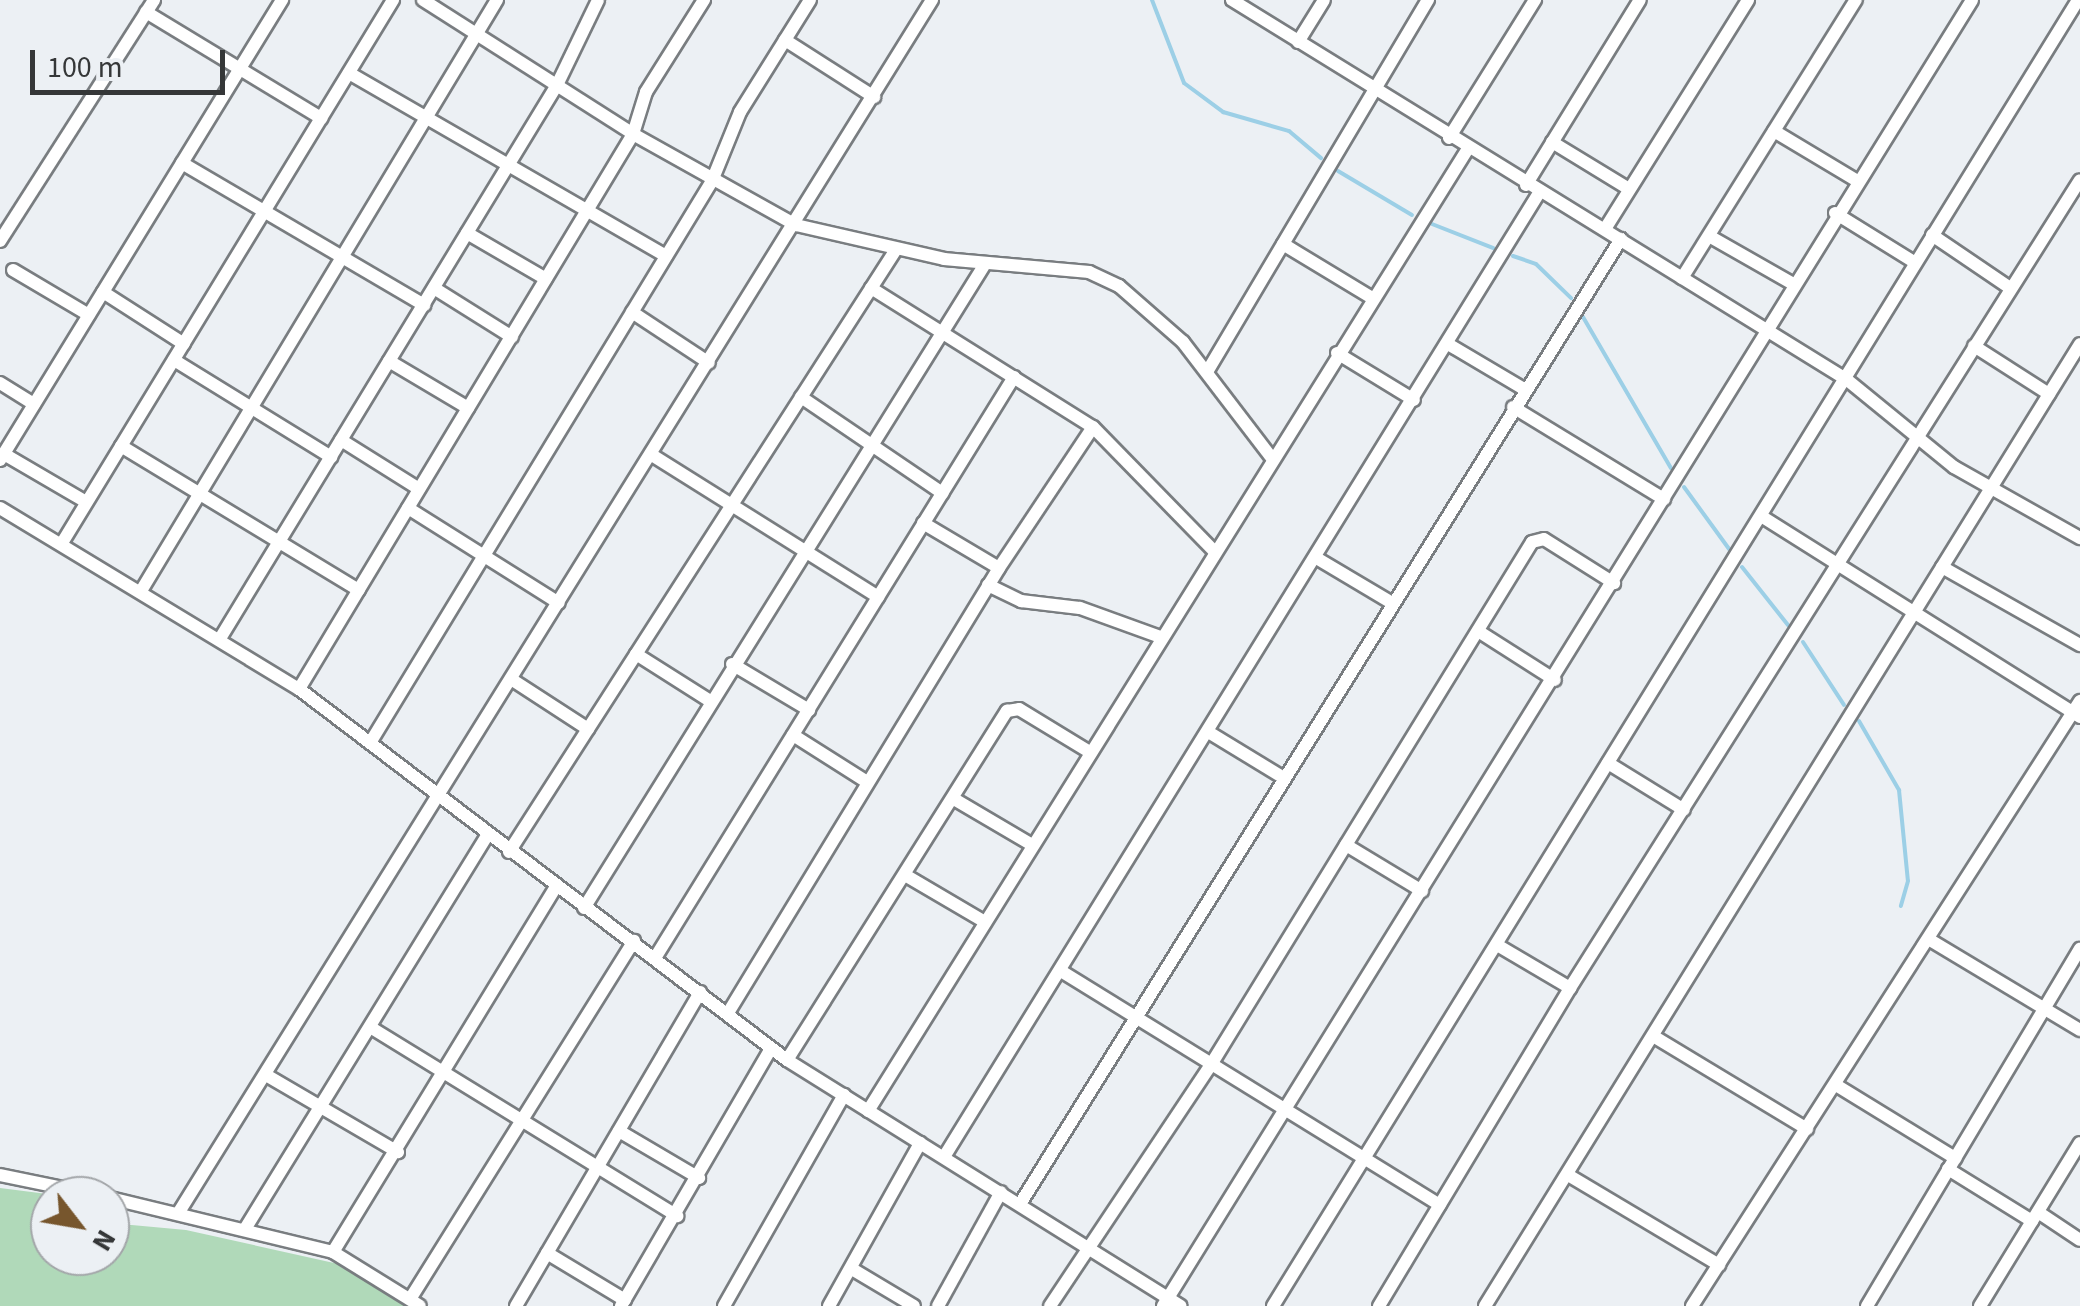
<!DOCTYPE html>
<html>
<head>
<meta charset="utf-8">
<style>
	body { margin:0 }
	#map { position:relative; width:2080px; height:1306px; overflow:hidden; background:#ecf0f4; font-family:"Source Sans 3",sans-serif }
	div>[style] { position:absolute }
	.green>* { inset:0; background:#b0d9b9 }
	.stream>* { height:4px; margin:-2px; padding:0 2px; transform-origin:2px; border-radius:2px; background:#9ccfe6 }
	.roads { filter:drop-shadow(2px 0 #797d80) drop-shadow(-2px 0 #797d80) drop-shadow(0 2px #797d80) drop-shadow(0 -2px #797d80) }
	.minor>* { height:12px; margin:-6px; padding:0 6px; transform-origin:6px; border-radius:6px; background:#fff }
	span { translate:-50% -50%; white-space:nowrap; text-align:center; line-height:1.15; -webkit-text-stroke:8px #ecf0f4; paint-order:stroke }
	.north { position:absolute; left:30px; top:1176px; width:100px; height:100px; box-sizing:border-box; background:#ecf0f4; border:2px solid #a3a6a9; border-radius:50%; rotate:121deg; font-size:28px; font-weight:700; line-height:40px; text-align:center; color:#353738 }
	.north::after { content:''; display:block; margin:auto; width:35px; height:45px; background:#77562d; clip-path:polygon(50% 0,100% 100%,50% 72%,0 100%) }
	.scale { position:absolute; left:30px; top:50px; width:195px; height:45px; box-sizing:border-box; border:5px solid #353738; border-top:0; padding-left:12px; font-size:30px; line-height:35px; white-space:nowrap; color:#353738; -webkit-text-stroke:8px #ecf0f4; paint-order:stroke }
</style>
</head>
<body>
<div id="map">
	<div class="green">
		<div style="clip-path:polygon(0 1188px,63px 1196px,50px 1196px,50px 1256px,110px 1256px,110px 1223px,186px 1230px,343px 1265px,406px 1306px,0 1306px)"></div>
	</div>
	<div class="stream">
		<div style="left:1152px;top:0;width:89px;rotate:68.9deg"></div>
		<div style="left:1184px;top:83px;width:49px;rotate:36.6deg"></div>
		<div style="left:1223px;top:112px;width:69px;rotate:16.1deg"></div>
		<div style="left:1289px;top:131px;width:42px;rotate:40.2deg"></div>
		<div style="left:1338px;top:171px;width:86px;rotate:30.7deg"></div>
		<div style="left:1432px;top:224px;width:66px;rotate:21.5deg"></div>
		<div style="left:1513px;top:256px;width:24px;rotate:19deg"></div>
		<div style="left:1536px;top:264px;width:49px;rotate:44.2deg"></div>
		<div style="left:1583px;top:317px;width:175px;rotate:59.8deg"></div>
		<div style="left:1684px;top:487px;width:77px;rotate:54deg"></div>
		<div style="left:1742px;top:567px;width:74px;rotate:51.6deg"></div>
		<div style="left:1803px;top:642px;width:75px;rotate:56.9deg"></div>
		<div style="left:1859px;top:721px;width:80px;rotate:59.9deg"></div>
		<div style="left:1899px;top:790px;width:91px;rotate:84.4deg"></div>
		<div style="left:1908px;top:881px;width:26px;rotate:106deg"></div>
	</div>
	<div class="roads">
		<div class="minor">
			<div style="left:423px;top:0;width:249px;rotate:32.5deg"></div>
			<div style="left:633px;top:134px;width:187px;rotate:29.2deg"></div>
			<div style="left:796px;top:225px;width:152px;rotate:12.9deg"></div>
			<div style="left:944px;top:259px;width:146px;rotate:5.1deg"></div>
			<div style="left:1089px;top:272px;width:33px;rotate:25deg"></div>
			<div style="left:1119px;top:286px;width:85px;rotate:41.2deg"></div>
			<div style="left:1183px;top:342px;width:145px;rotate:52.6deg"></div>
			<div style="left:1232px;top:0;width:722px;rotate:31.69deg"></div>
			<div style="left:1846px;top:379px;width:139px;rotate:39.2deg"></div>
			<div style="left:1954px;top:467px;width:145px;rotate:29.4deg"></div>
			<div style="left:146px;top:12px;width:205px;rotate:31.2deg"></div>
			<div style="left:785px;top:40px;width:106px;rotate:32.6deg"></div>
			<div style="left:1298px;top:42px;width:49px;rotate:-58.2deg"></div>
			<div style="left:349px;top:73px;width:366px;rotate:30deg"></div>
			<div style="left:1774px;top:131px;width:96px;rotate:30.9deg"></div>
			<div style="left:1449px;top:138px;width:163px;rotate:-58.1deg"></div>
			<div style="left:1552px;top:142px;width:90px;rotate:31.4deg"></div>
			<div style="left:182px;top:163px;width:281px;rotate:30.4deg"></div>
			<div style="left:1526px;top:185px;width:217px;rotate:-58.4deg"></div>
			<div style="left:1835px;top:213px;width:93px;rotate:31.8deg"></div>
			<div style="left:1605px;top:229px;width:270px;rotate:-58deg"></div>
			<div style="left:467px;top:233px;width:91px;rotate:30.2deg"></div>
			<div style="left:1932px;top:235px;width:94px;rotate:34.2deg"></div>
			<div style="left:1709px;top:236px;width:97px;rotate:29.7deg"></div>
			<div style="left:0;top:241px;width:286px;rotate:-57.4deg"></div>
			<div style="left:1283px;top:244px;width:104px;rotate:31.2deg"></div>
			<div style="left:13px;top:270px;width:88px;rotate:30.6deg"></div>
			<div style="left:1682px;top:278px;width:328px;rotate:-58deg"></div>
			<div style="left:434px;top:288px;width:92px;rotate:32.1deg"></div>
			<div style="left:871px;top:288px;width:262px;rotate:32.1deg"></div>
			<div style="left:1093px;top:427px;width:173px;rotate:45.7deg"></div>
			<div style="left:103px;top:292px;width:96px;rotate:32.7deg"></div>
			<div style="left:632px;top:312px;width:92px;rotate:33.5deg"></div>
			<div style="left:1448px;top:344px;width:88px;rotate:30.6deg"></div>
			<div style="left:1974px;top:346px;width:89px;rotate:32.6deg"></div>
			<div style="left:1337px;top:353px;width:90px;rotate:31.4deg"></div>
			<div style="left:174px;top:360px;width:185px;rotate:31.7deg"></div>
			<div style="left:389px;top:361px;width:92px;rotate:30.7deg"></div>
			<div style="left:1207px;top:372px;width:433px;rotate:-59.3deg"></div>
			<div style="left:0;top:383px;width:40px;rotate:32deg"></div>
			<div style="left:801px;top:397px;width:171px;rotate:34.2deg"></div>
			<div style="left:1513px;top:407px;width:177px;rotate:31.4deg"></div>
			<div style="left:341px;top:440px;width:92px;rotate:32.1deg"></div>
			<div style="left:121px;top:446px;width:278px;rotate:31.2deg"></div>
			<div style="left:4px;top:454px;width:95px;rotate:30.3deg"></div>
			<div style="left:652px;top:455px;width:267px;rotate:32.1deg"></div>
			<div style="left:0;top:460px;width:540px;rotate:-58.49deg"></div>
			<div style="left:0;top:508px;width:350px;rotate:31.2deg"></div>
			<div style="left:299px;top:689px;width:613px;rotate:37.24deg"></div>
			<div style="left:787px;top:1060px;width:464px;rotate:32deg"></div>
			<div style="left:408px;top:508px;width:178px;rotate:32.2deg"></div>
			<div style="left:1761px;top:516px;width:377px;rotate:32.2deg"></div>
			<div style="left:923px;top:523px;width:88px;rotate:30.6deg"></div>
			<div style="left:62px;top:543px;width:636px;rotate:-58.63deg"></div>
			<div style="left:1318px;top:559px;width:86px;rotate:30.7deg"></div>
			<div style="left:1942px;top:567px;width:159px;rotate:29.5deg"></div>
			<div style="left:988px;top:585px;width:37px;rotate:26deg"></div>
			<div style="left:1021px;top:601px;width:59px;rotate:6.8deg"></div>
			<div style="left:1080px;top:608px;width:85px;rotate:19.9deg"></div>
			<div style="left:141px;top:591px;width:690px;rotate:-58.94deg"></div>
			<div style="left:1478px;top:631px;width:91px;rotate:32.5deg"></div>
			<div style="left:221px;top:637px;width:646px;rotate:-58.67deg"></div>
			<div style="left:557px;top:85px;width:94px;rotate:-64.2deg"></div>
			<div style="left:636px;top:654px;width:88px;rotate:32.4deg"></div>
			<div style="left:732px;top:664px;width:90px;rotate:30.9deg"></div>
			<div style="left:511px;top:679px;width:92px;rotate:33deg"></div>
			<div style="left:299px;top:689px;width:648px;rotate:-58.96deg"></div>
			<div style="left:633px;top:134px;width:44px;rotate:-72.8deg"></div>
			<div style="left:646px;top:92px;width:109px;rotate:-57.8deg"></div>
			<div style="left:1210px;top:733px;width:87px;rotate:31.3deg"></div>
			<div style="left:793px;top:735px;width:88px;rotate:32.4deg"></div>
			<div style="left:370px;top:743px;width:658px;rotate:-58.68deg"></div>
			<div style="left:712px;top:181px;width:74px;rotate:-67.9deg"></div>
			<div style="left:740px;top:112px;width:132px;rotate:-58deg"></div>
			<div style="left:1608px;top:763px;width:89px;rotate:31.7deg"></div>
			<div style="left:954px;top:799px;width:91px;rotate:30.5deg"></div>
			<div style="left:1346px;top:845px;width:89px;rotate:31.2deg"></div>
			<div style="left:509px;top:852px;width:714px;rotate:-57.29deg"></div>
			<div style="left:905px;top:875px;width:93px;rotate:30.4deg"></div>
			<div style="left:584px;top:908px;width:759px;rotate:-58.09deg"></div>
			<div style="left:1930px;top:940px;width:175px;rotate:31deg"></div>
			<div style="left:1497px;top:945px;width:85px;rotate:30.5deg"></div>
			<div style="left:655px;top:958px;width:683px;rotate:-58.29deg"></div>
			<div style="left:1061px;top:971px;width:445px;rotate:31.7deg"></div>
			<div style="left:728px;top:1013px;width:521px;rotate:-58.66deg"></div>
			<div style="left:999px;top:568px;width:169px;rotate:-56.3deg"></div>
			<div style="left:370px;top:1027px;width:361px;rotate:31.6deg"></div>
			<div style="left:1653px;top:1036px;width:180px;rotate:31.1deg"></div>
			<div style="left:787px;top:1060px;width:413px;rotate:-57.8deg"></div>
			<div style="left:1007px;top:711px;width:12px;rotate:-9deg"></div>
			<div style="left:1019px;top:709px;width:81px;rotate:31.3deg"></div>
			<div style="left:266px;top:1075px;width:153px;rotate:30.3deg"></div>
			<div style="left:1836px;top:1085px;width:140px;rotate:31.5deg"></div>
			<div style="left:868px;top:1111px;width:1132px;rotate:-58.06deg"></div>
			<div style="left:619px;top:1131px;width:93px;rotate:30.4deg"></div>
			<div style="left:944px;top:1157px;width:1133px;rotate:-58.32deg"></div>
			<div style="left:1948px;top:1169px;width:99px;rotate:31.8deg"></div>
			<div style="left:0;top:1175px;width:104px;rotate:11.6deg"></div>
			<div style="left:1568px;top:1175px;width:176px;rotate:30.8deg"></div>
			<div style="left:110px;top:1198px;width:229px;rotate:13.6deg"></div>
			<div style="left:333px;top:1252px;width:102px;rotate:31.8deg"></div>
			<div style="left:1020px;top:1204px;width:1137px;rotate:-58.09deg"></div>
			<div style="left:179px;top:1212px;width:1427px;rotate:-58.15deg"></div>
			<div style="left:2038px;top:1212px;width:50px;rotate:33.7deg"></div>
			<div style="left:245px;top:1229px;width:464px;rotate:-58.4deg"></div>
			<div style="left:333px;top:1252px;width:426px;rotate:-58.6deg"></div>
			<div style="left:547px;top:1253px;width:91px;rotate:31.1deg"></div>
			<div style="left:852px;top:1269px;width:72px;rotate:30.8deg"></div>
			<div style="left:412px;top:1296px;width:419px;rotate:-58deg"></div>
			<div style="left:516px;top:1306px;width:364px;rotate:-59.6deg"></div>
			<div style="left:621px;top:1306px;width:298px;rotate:-59.8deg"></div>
			<div style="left:724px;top:1306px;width:243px;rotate:-60.4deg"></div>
			<div style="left:829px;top:1306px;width:187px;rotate:-60.8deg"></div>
			<div style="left:938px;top:1306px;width:130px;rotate:-61.1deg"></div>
			<div style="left:1050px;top:1306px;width:292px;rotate:-56.3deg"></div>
			<div style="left:1212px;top:1063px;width:611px;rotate:-58.44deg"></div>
			<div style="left:1532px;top:542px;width:12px;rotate:-14deg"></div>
			<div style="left:1544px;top:539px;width:83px;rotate:32.2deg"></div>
			<div style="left:1163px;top:1306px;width:1536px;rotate:-58.22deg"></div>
			<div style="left:1273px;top:1306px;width:1534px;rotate:-58.35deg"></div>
			<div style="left:1379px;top:1306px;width:371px;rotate:-59deg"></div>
			<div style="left:1570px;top:988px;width:955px;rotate:-57.74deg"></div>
			<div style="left:1485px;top:1306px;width:1131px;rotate:-58.26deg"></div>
			<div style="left:1692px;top:1306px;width:719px;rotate:-57.33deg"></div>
			<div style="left:1867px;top:1306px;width:416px;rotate:-59.2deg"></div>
			<div style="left:1980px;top:1306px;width:191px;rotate:-58.5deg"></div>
		</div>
	</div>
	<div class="north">N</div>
	<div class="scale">100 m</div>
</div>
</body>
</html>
